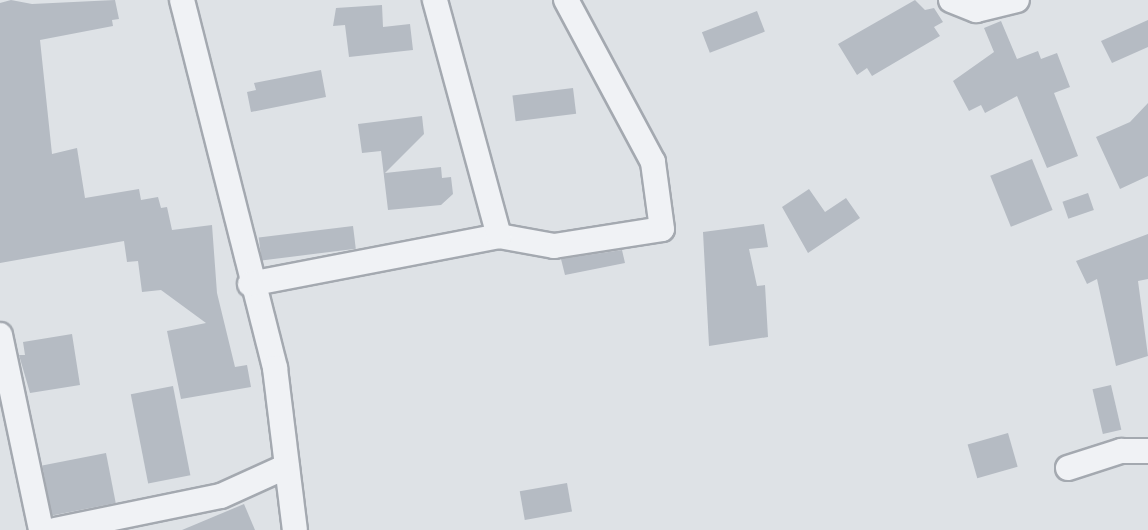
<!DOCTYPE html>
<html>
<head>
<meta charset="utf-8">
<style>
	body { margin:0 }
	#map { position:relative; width:1148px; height:530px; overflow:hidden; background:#dee2e6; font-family:"Roboto Condensed",sans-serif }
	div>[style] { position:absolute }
	.building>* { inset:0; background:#b5bbc3; transform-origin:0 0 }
	.roads { filter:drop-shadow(2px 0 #a4a9b0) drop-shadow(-2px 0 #a4a9b0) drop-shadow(0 2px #a4a9b0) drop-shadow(0 -2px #a4a9b0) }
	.minor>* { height:24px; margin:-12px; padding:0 12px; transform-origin:12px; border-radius:12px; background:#f0f2f5 }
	span { translate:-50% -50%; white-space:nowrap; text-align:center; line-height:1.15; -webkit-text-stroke:4.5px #edf0f4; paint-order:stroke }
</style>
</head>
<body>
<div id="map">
	<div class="building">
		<div style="clip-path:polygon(11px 0,32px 4px,115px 0,119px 19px,112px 20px,113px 26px,40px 40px,52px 154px,77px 148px,85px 198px,139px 189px,141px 200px,158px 197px,161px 208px,167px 207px,172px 230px,212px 225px,217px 293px,235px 367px,247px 365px,251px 387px,181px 399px,167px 331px,206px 323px,161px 290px,142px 292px,138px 261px,127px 262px,124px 241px,0 263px,0 3px)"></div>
		<div style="clip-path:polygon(915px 0,925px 10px,934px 8px,943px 22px,934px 27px,940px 36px,872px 76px,867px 68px,857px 75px,838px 44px)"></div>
		<div style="clip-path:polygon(382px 5px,383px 27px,410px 24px,413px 50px,349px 57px,345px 25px,333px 26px,336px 8px)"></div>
		<div style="left:757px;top:11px;width:22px;height:59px;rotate:69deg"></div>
		<div style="clip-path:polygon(1148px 20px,1148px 47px,1112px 63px,1101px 41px)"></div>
		<div style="clip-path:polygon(1001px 21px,1017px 59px,1038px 51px,1041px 59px,1057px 53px,1070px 87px,1054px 93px,1078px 156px,1047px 168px,1017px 96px,985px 113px,981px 105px,969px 111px,953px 81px,994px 52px,984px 28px)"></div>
		<div style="clip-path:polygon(321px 70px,326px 97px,251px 112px,247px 92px,256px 90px,254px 83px)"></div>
		<div style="left:573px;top:88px;width:26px;height:61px;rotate:83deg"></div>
		<div style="clip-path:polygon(1148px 103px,1148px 176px,1120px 189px,1096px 137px,1130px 122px)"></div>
		<div style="clip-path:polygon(422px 116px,424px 134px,385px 173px,441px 167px,442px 178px,451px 177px,453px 194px,441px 205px,388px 210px,381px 151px,362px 153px,358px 124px)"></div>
		<div style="left:1032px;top:159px;width:55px;height:45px;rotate:68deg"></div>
		<div style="clip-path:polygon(809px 189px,825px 212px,846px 198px,860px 218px,808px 253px,782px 207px)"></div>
		<div style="left:1088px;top:193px;width:18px;height:27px;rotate:71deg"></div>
		<div style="clip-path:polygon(764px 224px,768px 247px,749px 249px,757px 286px,765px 285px,768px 337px,709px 346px,703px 232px)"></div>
		<div style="left:353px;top:226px;width:23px;height:95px;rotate:83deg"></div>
		<div style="clip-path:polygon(1148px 234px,1148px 279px,1138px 281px,1148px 356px,1116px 366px,1097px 279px,1087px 284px,1076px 261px)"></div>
		<div style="clip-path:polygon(622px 250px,625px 263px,565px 275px,561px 259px)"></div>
		<div style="clip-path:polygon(72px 334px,80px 385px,30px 393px,19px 355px,25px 355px,23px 342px)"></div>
		<div style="left:1111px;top:385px;width:46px;height:19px;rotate:77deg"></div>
		<div style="left:173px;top:386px;width:91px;height:43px;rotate:79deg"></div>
		<div style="left:1008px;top:433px;width:35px;height:42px;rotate:74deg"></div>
		<div style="left:106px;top:453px;width:51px;height:65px;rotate:79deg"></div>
		<div style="left:567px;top:483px;width:29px;height:48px;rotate:80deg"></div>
		<div style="clip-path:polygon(244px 504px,255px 530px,182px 530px)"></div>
	</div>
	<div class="roads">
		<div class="minor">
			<div style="left:182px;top:0;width:380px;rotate:75.8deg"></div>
			<div style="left:275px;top:368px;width:163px;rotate:83deg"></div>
			<div style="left:951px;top:0;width:27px;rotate:22deg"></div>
			<div style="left:976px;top:10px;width:42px;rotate:-13.7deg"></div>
			<div style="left:499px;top:236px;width:56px;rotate:10.3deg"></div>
			<div style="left:554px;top:246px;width:109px;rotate:-8.9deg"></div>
			<div style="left:662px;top:229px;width:68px;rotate:-97.7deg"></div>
			<div style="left:653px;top:162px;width:184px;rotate:-118.2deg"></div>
			<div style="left:250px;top:284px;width:254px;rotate:-10.9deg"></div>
			<div style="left:499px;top:236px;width:245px;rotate:-105.2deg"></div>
			<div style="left:0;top:335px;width:199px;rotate:78.1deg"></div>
			<div style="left:1068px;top:468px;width:56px;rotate:-17.8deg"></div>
			<div style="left:1121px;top:451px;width:27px"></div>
			<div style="left:55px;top:530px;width:169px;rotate:-11.6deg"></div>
			<div style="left:221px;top:496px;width:72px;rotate:-24.4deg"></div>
		</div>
	</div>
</div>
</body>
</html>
